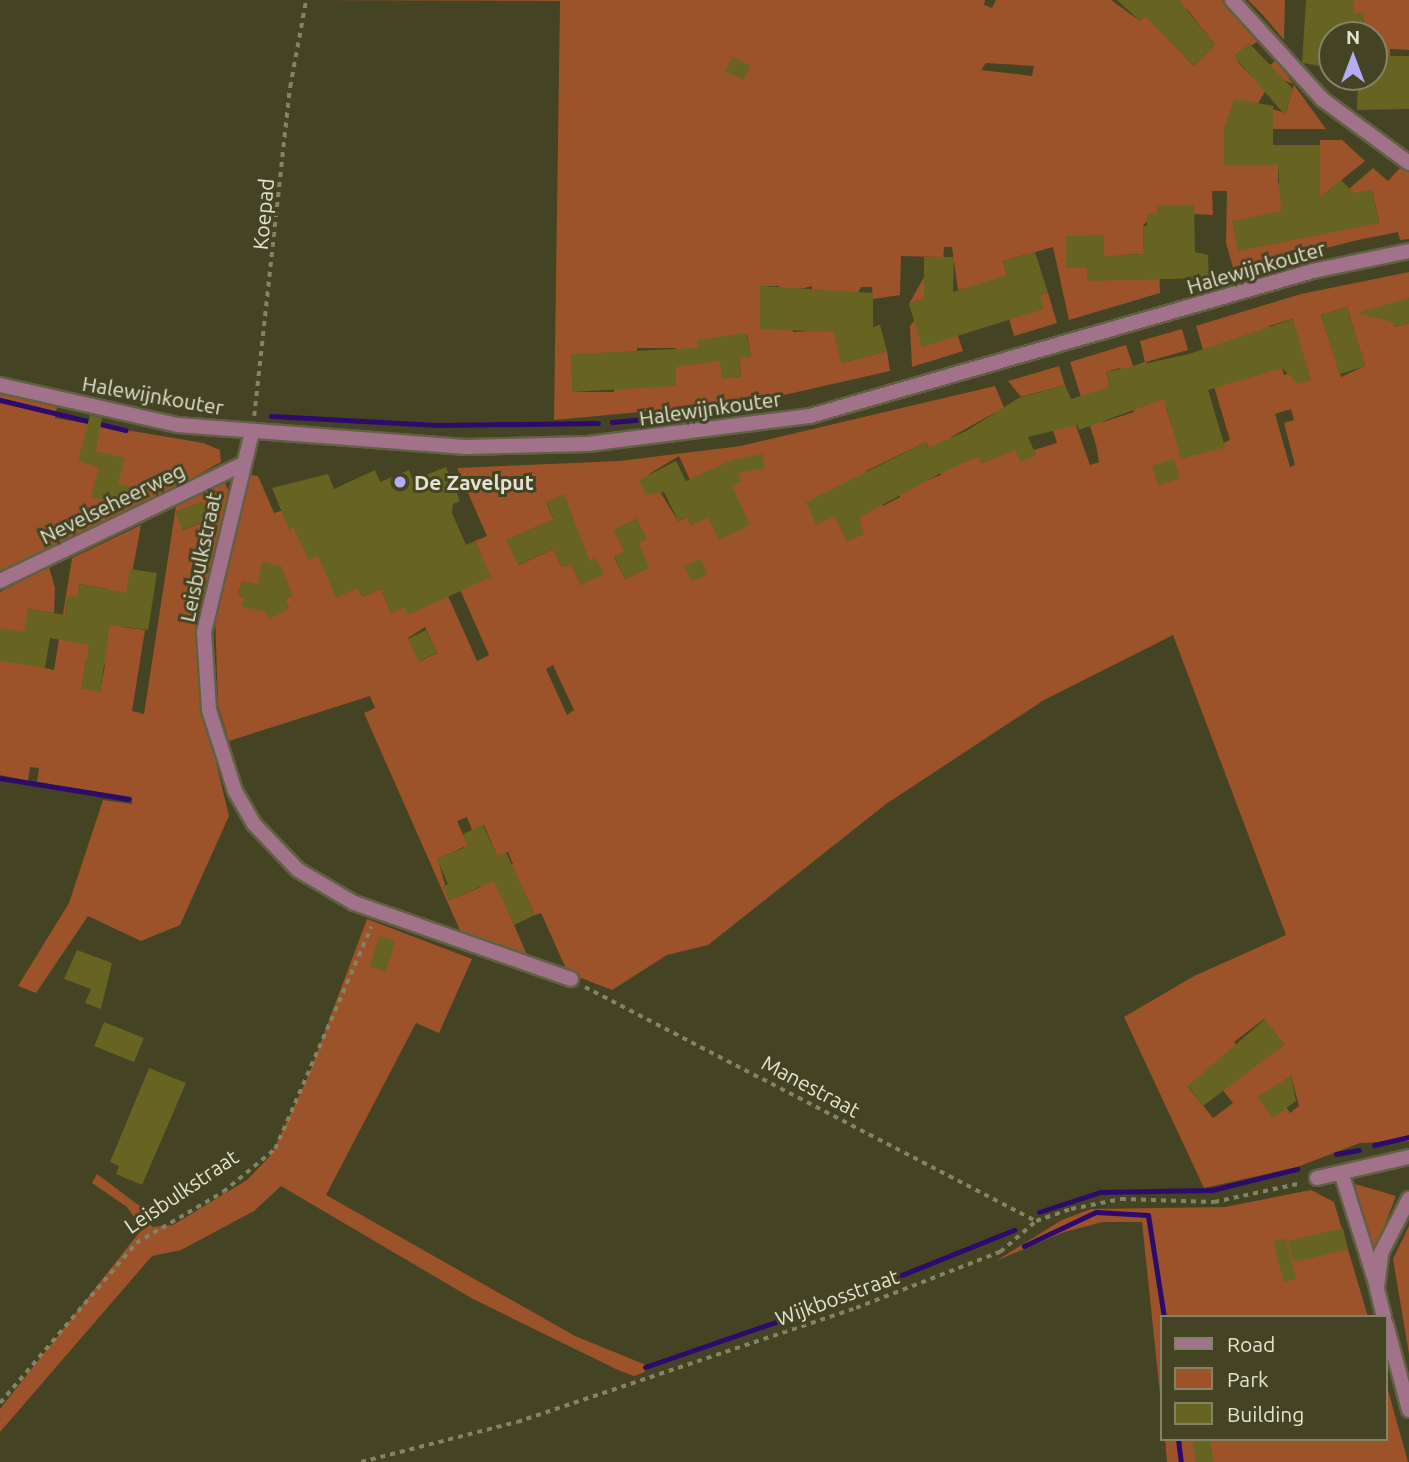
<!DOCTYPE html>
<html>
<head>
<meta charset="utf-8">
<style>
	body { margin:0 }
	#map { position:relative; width:1409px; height:1462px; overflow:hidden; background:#444323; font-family:Ubuntu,sans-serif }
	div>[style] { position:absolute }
	.green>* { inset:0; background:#9d5329 }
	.stream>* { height:5px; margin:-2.5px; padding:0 2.5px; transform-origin:2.5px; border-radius:2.5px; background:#2d0b6d }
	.building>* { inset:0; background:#666420; transform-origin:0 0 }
	.path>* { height:3.5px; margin-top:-1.75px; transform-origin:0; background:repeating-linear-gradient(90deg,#838368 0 5px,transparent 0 10px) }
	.roads { filter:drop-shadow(2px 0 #606042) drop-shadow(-2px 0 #606042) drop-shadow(0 2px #606042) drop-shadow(0 -2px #606042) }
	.minor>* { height:14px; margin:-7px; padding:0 7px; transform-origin:7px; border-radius:7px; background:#a17289 }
	.tertiary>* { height:14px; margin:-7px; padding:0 7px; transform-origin:7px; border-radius:7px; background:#a17289 }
	.dots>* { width:19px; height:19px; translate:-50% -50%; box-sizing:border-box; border:4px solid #444323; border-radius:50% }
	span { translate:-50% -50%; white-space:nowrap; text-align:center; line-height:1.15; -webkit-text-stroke:6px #444323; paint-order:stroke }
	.street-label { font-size:21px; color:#e2e3d0 }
	.poi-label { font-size:21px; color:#e2e3d0; font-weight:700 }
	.left { translate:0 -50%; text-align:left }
	.legend { position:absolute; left:1160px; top:1315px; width:228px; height:126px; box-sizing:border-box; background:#444323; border:2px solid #838368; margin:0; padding:9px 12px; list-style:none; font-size:21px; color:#e2e3d0 }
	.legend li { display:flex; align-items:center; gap:14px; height:35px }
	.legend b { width:35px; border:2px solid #838368 }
	.north { position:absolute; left:1318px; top:21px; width:70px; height:70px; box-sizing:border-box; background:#444323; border:2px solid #838368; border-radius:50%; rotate:0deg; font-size:19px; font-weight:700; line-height:28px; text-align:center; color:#e2e3d0 }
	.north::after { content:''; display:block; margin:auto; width:24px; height:32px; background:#b4acf9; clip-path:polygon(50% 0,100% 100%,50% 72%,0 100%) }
</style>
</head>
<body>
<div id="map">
	<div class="green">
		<div style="clip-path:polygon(evenodd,301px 0,985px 0,984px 5px,992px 8px,996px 0,1111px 0,1140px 21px,1160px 0,1222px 0,1259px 41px,1235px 55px,1239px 63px,1254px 79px,1276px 60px,1326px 129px,1224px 129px,1224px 165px,1278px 164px,1278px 183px,1289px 183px,1298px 174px,1320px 174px,1320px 140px,1342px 140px,1365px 161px,1329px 190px,1349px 189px,1373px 168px,1388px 181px,1401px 167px,1409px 172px,1409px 239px,1400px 240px,1398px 232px,1358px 240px,1234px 271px,1226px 243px,1227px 191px,1212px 191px,1213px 215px,1193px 214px,1191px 205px,1157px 209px,1160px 293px,1069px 320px,1053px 247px,1003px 261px,1008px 279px,1040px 295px,1048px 293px,1057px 323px,1014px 336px,998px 280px,958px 290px,952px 247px,944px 247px,943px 265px,940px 257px,901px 256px,900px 295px,873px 299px,872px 287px,861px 287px,835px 337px,842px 363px,887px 351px,890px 371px,758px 401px,554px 420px,560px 1px,301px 0,1187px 9px,1215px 45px,1194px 66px,1162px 33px,1187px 9px,301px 0,986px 63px,1034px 66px,1032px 76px,981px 70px,986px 63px,301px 0,1274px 77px,1294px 84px,1286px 113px,1257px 105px,1274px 77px,301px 0,1372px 190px,1379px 222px,1362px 226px,1344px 196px,1372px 190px,301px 0,1153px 213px,1151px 279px,1123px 280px,1121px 255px,1144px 254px,1143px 226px,1153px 213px,301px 0,760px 286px,779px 286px,780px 294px,812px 286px,812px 331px,793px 332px,792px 326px,760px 329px,760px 286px,301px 0,747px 335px,751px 356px,739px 357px,741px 376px,723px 378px,720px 359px,736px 337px,747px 335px,301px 0,637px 348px,676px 348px,676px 385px,636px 388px,637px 348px,301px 0,572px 354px,613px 354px,614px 392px,572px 392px,572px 354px)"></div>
		<div style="clip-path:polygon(1248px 0,1285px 0,1284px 40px,1262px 14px)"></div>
		<div style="clip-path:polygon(1327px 0,1409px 0,1409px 50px,1390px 49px,1390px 57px,1374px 56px,1374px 35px,1355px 35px)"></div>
		<div style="clip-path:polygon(evenodd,1409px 272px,1409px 298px,1375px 316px,1392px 317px,1395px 327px,1409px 323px,1409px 1141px,1360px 1143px,1297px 1167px,1204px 1188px,1124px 1017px,1194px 976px,1286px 935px,1173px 635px,1044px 700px,886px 804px,708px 945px,667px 955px,612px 990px,568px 973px,541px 913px,535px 915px,520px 883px,506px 869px,513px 864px,508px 852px,497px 856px,484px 825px,472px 830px,467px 817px,457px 821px,474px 859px,484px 856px,527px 955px,462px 935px,364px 713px,375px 708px,370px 696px,229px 741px,218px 705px,215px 614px,249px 475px,258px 476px,274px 513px,284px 510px,289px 527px,303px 523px,348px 565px,362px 597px,381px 589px,391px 613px,404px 607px,425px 543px,482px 557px,475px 541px,487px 536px,457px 468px,619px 461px,741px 446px,995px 386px,1019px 443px,1034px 450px,1057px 443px,1053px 430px,1075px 423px,1090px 465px,1099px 462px,1096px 445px,1070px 362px,1126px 345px,1133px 366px,1145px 362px,1140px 341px,1182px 329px,1188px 350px,1146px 362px,1157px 401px,1178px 395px,1180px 403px,1166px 407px,1171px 424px,1196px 455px,1230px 440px,1196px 326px,1301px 294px,1409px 272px,1347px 307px,1365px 366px,1341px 377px,1321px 315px,1347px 307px,1409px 272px,1292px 319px,1292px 372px,1284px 375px,1269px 326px,1292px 319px,1409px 272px,1120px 368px,1134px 412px,1103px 422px,1094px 393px,1110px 387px,1106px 372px,1120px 368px,1409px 272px,1291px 409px,1294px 420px,1284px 423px,1295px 465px,1290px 467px,1275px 414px,1291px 409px,1409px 272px,996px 412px,1014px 450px,982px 463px,979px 456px,963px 463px,951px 437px,996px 412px,1409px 272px,926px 442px,941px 475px,898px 491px,900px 497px,883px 506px,866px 471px,926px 442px,1409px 272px,679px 456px,707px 517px,691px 525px,687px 517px,678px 521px,649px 474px,679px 456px,1409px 272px,845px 487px,863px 534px,847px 541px,827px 498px,845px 487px,1409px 272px,564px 495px,594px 578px,581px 585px,571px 563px,562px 567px,553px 549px,519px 565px,507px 540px,545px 523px,558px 528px,546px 503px,564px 495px,1409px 272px,637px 519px,646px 539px,637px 543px,648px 568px,625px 579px,614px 557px,625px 552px,614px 530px,637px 519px,1409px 272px,442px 549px,489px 655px,477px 661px,436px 569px,442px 549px,1409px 272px,263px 562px,281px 567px,292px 596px,285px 600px,289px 608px,270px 618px,265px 610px,242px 606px,244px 597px,238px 596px,242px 581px,259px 585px,263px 562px,1409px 272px,425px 627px,437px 653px,420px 661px,408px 638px,425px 627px,1409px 272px,553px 665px,574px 710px,567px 715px,546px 669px,553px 665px,1409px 272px,464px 847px,481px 887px,449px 900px,438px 859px,464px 847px,1409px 272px,1264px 1019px,1284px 1045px,1222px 1089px,1233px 1103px,1213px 1118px,1188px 1087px,1239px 1049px,1234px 1042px,1264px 1019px,1409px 272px,1291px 1076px,1299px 1106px,1290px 1113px,1273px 1088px,1291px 1076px)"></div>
		<div style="clip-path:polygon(924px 277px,944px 294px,963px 351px,912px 367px,910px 326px,934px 296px,909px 304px)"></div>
		<div style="clip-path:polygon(1059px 366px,1065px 385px,1021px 397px,1008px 381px)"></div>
		<div style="clip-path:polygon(0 394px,57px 407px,55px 418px,203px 443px,220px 450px,221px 462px,130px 513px,0 572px)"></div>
		<div style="clip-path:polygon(evenodd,225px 483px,229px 492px,205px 588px,199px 647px,202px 704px,229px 816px,180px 925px,141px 941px,88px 916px,36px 993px,18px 986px,69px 903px,103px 800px,132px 804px,132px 797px,37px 782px,39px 768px,30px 767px,28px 781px,0 775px,0 592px,49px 567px,55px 588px,54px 613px,28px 609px,45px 668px,54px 670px,72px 558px,141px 525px,122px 627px,145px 630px,132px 711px,144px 714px,176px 506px,225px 483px,202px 502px,209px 520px,183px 530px,176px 512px,202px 502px,225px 483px,80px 584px,107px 589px,103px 610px,65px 612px,68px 596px,77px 597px,80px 584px,225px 483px,86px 660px,105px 665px,100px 691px,82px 688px,86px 660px)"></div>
		<div style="clip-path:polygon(367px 919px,472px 959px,439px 1033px,416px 1023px,326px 1195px,575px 1336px,646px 1365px,645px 1372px,634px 1376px,618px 1370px,473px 1299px,281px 1186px,254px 1211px,181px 1250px,152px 1256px,0 1432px,0 1409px,142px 1229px,127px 1207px,92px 1183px,97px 1174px,141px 1207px,152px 1227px,173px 1225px,247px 1180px,271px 1155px,307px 1079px)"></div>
		<div style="clip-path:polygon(1355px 1184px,1396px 1196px,1376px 1247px,1371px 1247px)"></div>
		<div style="clip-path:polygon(1311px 1190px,1334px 1202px,1368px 1317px,1162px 1317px,1162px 1413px,1142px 1222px,1103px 1222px,1064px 1232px,996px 1261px,1062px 1220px,1091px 1209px,1225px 1207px)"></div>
		<div style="clip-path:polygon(1409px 1226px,1409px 1354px,1393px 1259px)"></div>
		<div style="clip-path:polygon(1386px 1383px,1408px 1462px,1167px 1462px,1165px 1439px,1386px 1439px)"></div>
	</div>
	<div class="stream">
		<div style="left:0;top:400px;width:129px;rotate:13.5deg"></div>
		<div style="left:271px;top:416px;width:166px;rotate:3.1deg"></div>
		<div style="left:437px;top:425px;width:161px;rotate:-0.7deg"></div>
		<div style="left:612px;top:422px;width:55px;rotate:-5.2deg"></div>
		<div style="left:0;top:778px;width:130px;rotate:9.3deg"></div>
		<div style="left:1374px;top:1145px;width:36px;rotate:-13deg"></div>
		<div style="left:1336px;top:1154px;width:23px;rotate:-10deg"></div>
		<div style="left:1039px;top:1212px;width:64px;rotate:-18.2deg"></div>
		<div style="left:1100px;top:1192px;width:112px;rotate:-1deg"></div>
		<div style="left:1212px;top:1190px;width:88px;rotate:-13.9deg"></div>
		<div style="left:1024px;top:1246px;width:80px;rotate:-25.3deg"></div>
		<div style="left:1096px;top:1212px;width:52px;rotate:3.3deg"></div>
		<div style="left:1148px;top:1215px;width:103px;rotate:81.1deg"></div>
		<div style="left:645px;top:1367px;width:203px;rotate:-19deg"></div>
		<div style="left:837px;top:1301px;width:191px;rotate:-21.9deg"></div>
		<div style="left:1178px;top:1439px;width:23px;rotate:83deg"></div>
	</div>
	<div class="building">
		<div style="clip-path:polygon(1117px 0,1179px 0,1215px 45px,1194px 66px,1145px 16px,1140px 21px)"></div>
		<div style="clip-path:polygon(1306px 0,1354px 0,1354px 13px,1364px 13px,1364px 35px,1327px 35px,1327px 67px,1302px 63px)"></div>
		<div style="clip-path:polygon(1249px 43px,1293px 89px,1285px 115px,1234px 56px)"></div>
		<div style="clip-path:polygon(1376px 56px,1409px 56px,1409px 109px,1357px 110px,1358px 77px,1374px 77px)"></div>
		<div style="left:732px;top:57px;width:20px;height:16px;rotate:24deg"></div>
		<div style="clip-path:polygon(1234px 99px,1273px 106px,1273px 145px,1320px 145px,1320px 197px,1341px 180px,1354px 193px,1372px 190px,1379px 223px,1238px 251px,1232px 221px,1281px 211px,1278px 165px,1224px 165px,1224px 129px)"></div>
		<div style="clip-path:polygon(1157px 205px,1194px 205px,1195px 252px,1208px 255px,1209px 278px,1087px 281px,1087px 268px,1066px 268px,1066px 236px,1104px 235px,1104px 256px,1144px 254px,1143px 226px,1147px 226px,1147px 214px,1157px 213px)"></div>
		<div style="clip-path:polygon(1035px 252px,1048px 293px,1040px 295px,1044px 309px,922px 347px,909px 304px,924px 299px,924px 257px,954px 257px,953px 292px,1007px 275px,1003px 261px)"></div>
		<div style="clip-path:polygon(760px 286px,873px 293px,873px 327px,880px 325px,887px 351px,842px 363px,833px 332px,760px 329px)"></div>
		<div style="clip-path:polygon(1409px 298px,1409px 323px,1395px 327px,1393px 322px,1357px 313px)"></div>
		<div style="left:1347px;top:307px;width:62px;height:27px;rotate:73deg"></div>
		<div style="clip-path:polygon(1293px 319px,1311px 380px,1298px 384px,1282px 368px,1208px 390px,1225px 447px,1181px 459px,1164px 399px,1079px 430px,1077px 425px,1028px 437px,1036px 455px,1021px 462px,1015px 450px,982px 463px,979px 456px,941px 473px,860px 517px,863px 534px,847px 541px,835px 516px,816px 525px,806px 502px,926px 442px,928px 448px,966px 431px,1019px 398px,1065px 385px,1071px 399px,1110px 387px,1106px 372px,1189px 354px)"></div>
		<div style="clip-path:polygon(746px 333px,751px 356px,739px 358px,741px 376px,722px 379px,720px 361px,676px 367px,676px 386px,572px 392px,571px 354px,698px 348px,697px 340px)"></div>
		<div style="clip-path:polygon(90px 415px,102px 418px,96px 451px,125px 458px,118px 484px,130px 487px,125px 506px,91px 497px,99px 467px,78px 461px)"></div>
		<div style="clip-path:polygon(762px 454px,765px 468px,738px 473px,742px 481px,732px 486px,750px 525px,719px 540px,708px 517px,691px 525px,687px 517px,678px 521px,664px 492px,646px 495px,639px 480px,676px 461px,686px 481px,732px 460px)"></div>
		<div style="left:1174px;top:459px;width:20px;height:23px;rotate:72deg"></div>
		<div style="clip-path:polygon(446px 467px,460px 501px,453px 504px,452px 513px,466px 545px,475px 541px,491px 577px,408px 615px,404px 607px,391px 613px,381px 589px,362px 597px,358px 588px,336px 598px,318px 556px,309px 560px,292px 525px,290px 532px,272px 488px,328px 474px,334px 489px,375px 470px,380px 482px,409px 470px,413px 480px)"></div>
		<div style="clip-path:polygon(564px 494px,590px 561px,595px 557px,604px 574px,581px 585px,571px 563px,562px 567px,553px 549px,518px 565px,507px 540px,554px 519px,546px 502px)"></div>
		<div style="left:202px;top:502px;width:19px;height:28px;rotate:69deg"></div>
		<div style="clip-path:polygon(637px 519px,647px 539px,639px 542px,649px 568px,625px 579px,614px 556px,625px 552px,613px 530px)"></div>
		<div style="left:700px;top:559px;width:17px;height:17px;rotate:65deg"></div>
		<div style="clip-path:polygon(263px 562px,281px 566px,292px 596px,285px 600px,289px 608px,270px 619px,266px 612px,241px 606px,244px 597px,238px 596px,242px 581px,257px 584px)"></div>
		<div style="clip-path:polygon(130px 569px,157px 573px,148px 630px,110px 625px,100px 692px,81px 688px,89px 645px,50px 638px,45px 668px,0 661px,0 628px,24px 632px,28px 609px,65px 615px,68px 595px,77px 597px,80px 584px,126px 593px)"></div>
		<div style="left:426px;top:630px;width:25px;height:20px;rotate:64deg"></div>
		<div style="clip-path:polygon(483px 825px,497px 856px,506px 852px,535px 915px,514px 925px,494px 881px,449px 900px,443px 886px,448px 884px,437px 859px,468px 846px,463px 834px)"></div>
		<div style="left:379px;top:936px;width:17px;height:32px;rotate:17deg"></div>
		<div style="clip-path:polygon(77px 950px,112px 963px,101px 1009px,85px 1003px,91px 989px,64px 979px)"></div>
		<div style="clip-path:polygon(1265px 1019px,1284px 1045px,1203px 1106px,1188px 1086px)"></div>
		<div style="left:104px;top:1022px;width:43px;height:26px;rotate:22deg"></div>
		<div style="clip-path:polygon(149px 1068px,186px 1083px,142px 1185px,116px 1174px,119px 1166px,110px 1162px)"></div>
		<div style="clip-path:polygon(1291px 1076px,1296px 1101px,1273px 1118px,1257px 1097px)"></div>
		<div style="left:1343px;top:1228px;width:22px;height:56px;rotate:77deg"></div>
		<div style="left:1286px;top:1238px;width:42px;height:13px;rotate:76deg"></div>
		<div style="clip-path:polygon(1192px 1439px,1210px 1439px,1214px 1462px,1196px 1462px)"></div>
	</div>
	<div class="path">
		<div style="left:254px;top:416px;width:331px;rotate:-83.8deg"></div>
		<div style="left:290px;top:87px;width:88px;rotate:-79.6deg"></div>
		<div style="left:585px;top:987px;width:508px;rotate:27.42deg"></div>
		<div style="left:0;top:1403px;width:210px;rotate:-49.6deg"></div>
		<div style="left:136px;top:1243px;width:101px;rotate:-30.4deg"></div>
		<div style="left:223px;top:1192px;width:67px;rotate:-39.6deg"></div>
		<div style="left:275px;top:1149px;width:242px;rotate:-66.6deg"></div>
		<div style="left:361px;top:1462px;width:161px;rotate:-14.4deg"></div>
		<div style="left:517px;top:1422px;width:358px;rotate:-18.6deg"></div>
		<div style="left:856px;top:1308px;width:155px;rotate:-21.3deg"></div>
		<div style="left:1000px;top:1252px;width:48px;rotate:-40.7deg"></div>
		<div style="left:1036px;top:1221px;width:37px;rotate:-19deg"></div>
		<div style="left:1071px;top:1209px;width:51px;rotate:-11.3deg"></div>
		<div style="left:1121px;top:1199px;width:93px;rotate:1.8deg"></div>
		<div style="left:1214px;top:1202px;width:90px;rotate:-12.2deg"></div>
	</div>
	<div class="roads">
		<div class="minor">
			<div style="left:1232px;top:0;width:134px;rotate:47.7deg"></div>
			<div style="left:1322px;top:99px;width:108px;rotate:36.3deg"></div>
			<div style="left:252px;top:432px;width:206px;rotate:103.5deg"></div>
			<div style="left:204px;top:632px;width:78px;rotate:86.3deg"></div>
			<div style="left:209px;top:710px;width:85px;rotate:72.2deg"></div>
			<div style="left:235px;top:791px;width:38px;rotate:60deg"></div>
			<div style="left:254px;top:824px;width:64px;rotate:46.3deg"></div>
			<div style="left:298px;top:870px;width:65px;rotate:30.5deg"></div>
			<div style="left:354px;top:903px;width:230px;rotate:19.3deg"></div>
			<div style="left:0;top:581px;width:270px;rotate:-25.7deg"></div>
			<div style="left:1342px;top:1175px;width:117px;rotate:72.6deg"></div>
			<div style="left:1317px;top:1178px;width:94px;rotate:-12.9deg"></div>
		</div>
		<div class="tertiary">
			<div style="left:0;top:385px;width:182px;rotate:12.7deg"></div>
			<div style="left:178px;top:425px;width:288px;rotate:4.4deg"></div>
			<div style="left:465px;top:447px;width:123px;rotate:-1.4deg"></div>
			<div style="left:588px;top:444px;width:224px;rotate:-7.2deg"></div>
			<div style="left:810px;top:416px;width:523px;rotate:-16.08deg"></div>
			<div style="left:1313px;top:271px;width:98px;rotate:-11.8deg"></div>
			<div style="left:1384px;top:1317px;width:30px;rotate:-104deg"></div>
			<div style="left:1377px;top:1288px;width:35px;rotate:-83deg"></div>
			<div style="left:1381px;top:1253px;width:61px;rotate:-62.6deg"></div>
			<div style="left:1386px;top:1324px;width:89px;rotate:75deg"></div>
		</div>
	</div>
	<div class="dots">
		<div style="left:400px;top:482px;background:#b4acf9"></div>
	</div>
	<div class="street-label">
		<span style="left:263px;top:214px;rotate:-85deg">Koepad</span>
		<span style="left:1256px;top:267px;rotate:-16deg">Halewijnkouter</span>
		<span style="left:153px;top:395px;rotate:10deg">Halewijnkouter</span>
		<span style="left:710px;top:408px;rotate:-8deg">Halewijnkouter</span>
		<span style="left:112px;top:503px;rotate:-26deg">Nevelseheerweg</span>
		<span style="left:200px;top:557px;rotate:-78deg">Leisbulkstraat</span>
		<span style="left:811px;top:1086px;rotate:28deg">Manestraat</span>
		<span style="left:181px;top:1191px;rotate:-34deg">Leisbulkstraat</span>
		<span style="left:837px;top:1297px;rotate:-20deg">Wijkbosstraat</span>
	</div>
	<div class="poi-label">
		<span class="left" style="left:414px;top:482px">De Zavelput</span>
	</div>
	<ul class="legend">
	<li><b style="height:9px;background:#a17289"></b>Road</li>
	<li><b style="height:19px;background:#9d5329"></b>Park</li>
	<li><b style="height:19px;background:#666420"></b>Building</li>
	</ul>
	<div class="north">N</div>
</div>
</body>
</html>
